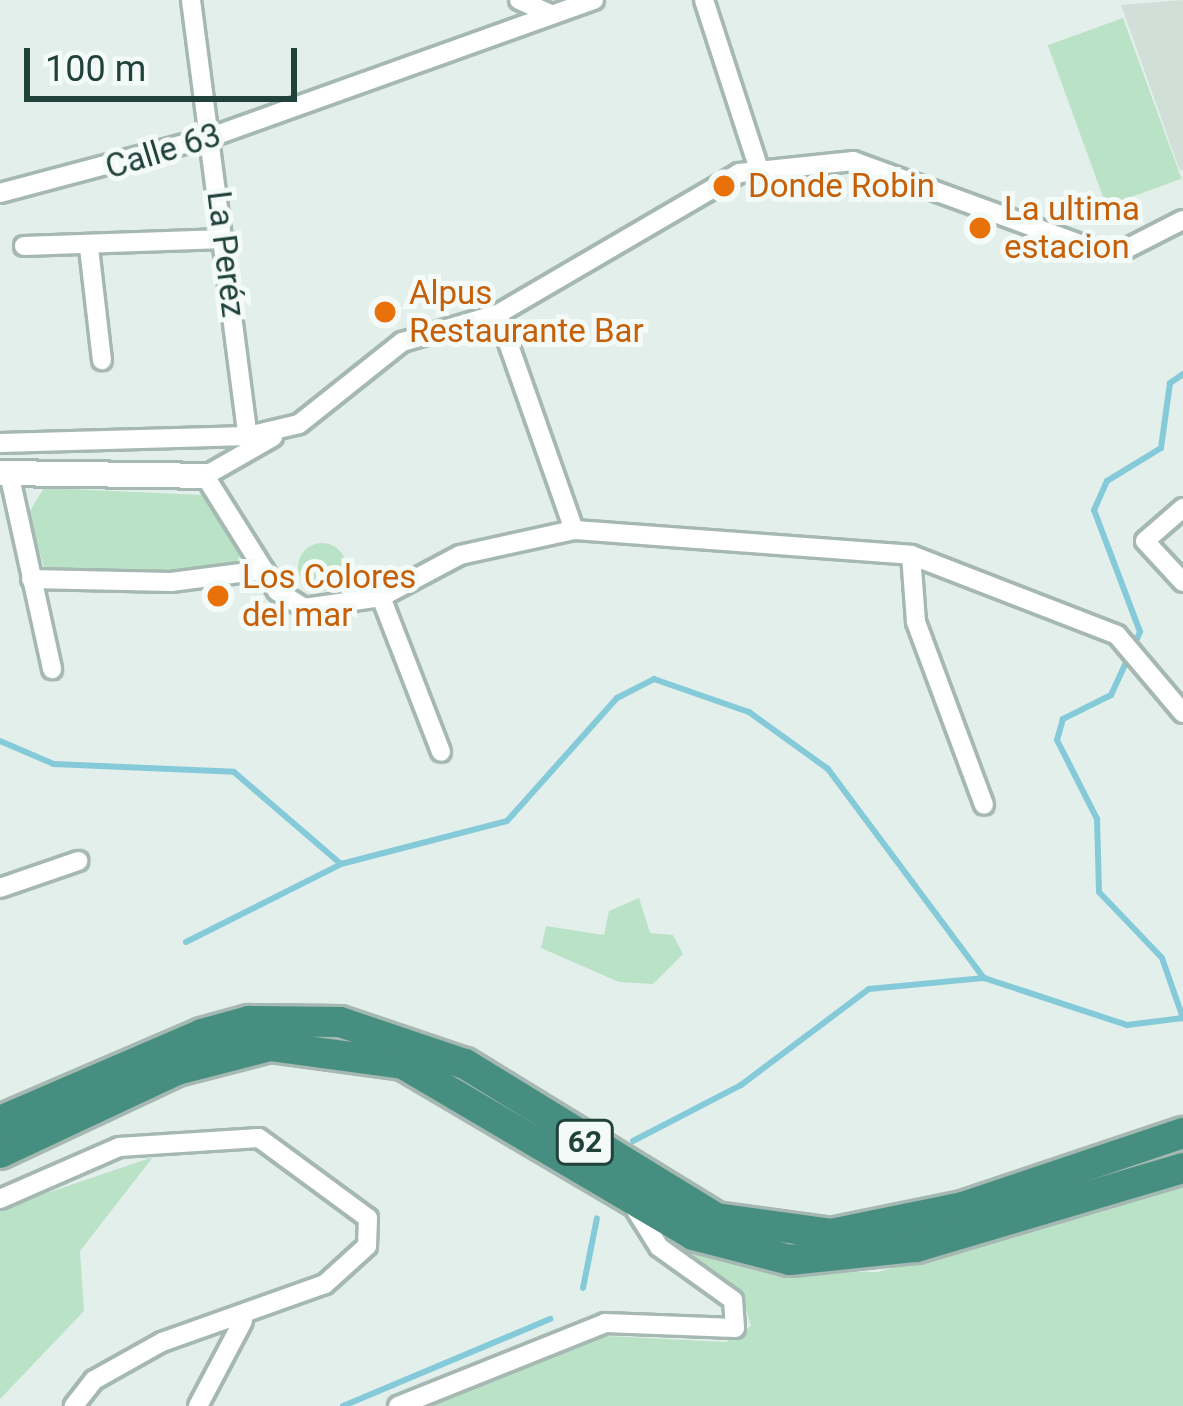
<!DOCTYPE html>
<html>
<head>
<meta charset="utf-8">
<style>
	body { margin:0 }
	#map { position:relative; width:1183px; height:1406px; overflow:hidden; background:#e3efea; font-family:Roboto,sans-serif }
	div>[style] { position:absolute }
	.built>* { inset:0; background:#d1dfd9 }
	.green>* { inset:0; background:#bae2c6; transform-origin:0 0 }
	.round { border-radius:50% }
	.stream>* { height:6px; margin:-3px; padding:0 3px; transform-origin:3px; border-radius:3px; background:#85cad9 }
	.roads { filter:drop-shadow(3px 0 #a5b8b2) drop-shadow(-3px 0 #a5b8b2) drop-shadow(0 3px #a5b8b2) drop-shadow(0 -3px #a5b8b2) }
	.minor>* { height:18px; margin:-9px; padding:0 9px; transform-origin:9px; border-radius:9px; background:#fff }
	.tertiary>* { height:24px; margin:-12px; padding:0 12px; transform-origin:12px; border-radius:12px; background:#fff }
	.trunk>* { height:30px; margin:-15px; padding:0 15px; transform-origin:15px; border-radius:15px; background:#468e7f }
	.dots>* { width:33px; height:33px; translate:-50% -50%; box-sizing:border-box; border:6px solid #f4faf8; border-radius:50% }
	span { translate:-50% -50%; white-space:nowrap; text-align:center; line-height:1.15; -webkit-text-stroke:10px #f4faf8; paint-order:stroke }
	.shield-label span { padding:3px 9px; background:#f4faf8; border:3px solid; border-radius:9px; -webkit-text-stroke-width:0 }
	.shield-label { font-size:30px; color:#20423a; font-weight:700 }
	.street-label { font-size:33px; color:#20423a }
	.food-label { font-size:33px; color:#c56008 }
	.left { translate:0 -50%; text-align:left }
	.scale { position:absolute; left:24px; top:48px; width:273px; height:54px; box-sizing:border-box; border:6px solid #20423a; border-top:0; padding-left:15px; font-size:36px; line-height:42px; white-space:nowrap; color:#20423a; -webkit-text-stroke:9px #f4faf8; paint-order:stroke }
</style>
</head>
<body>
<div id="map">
	<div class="built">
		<div style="clip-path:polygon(1183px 0,1183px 169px,1180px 171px,1121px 5px)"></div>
	</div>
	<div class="green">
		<div style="left:1123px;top:18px;width:171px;height:80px;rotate:70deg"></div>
		<div style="clip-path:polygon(44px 488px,203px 495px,242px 553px,229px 574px,47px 578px,28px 514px)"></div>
		<div class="round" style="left:298px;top:543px;width:48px;height:48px"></div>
		<div style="clip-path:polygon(639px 898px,650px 933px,673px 935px,683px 954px,653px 984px,619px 982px,541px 948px,546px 926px,604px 935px,609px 911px)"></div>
		<div style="clip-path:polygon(153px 1157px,80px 1251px,84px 1311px,0 1399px,0 1209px)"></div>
		<div style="clip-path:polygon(1183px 1182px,1183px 1406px,423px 1406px,588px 1335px,726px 1342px,751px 1326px,741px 1292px,658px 1233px,766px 1270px,878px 1272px)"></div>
	</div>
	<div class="stream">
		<div style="left:1183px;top:374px;width:16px;rotate:145deg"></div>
		<div style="left:1170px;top:383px;width:66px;rotate:97.9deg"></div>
		<div style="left:1161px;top:448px;width:63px;rotate:148.6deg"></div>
		<div style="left:1107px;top:481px;width:32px;rotate:114deg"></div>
		<div style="left:1094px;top:510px;width:130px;rotate:69.3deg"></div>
		<div style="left:1140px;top:632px;width:69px;rotate:114.7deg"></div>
		<div style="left:1111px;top:695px;width:54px;rotate:153.4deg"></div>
		<div style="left:1063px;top:719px;width:22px;rotate:106deg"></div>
		<div style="left:1057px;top:740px;width:89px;rotate:63.1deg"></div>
		<div style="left:1097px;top:819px;width:73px;rotate:88.4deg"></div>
		<div style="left:1099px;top:892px;width:91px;rotate:46.3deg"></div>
		<div style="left:1162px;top:958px;width:64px;rotate:70.7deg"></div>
		<div style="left:0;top:741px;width:59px;rotate:23.1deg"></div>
		<div style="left:54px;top:764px;width:180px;rotate:2.5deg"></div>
		<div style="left:234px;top:772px;width:141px;rotate:40.7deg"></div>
		<div style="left:341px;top:864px;width:171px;rotate:-14.5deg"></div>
		<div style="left:507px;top:821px;width:165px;rotate:-48.2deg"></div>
		<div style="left:617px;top:698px;width:42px;rotate:-27.2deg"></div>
		<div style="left:654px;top:679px;width:101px;rotate:19.2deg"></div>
		<div style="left:749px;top:712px;width:97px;rotate:35.8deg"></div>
		<div style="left:828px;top:769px;width:261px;rotate:53.3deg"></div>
		<div style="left:984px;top:978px;width:151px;rotate:18.2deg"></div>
		<div style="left:1127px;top:1025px;width:56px;rotate:-7.1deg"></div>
		<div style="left:186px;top:942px;width:174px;rotate:-26.7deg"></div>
		<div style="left:633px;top:1141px;width:122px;rotate:-27.4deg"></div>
		<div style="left:741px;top:1085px;width:160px;rotate:-36.9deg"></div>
		<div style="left:869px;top:989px;width:116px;rotate:-5.5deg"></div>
		<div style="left:583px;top:1288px;width:71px;rotate:-78.7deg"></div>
		<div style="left:343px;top:1406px;width:225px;rotate:-22.8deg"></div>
	</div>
	<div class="roads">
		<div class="minor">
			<div style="left:191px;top:0;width:440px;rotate:82.6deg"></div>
			<div style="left:519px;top:0;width:36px;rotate:24deg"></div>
			<div style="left:704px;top:0;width:178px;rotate:72deg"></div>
			<div style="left:0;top:193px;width:218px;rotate:-14.9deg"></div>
			<div style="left:211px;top:137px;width:407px;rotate:-19.7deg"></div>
			<div style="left:24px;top:246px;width:200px;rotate:-2deg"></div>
			<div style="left:89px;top:248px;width:113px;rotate:83.4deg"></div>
			<div style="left:498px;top:314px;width:229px;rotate:70.6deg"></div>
			<div style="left:273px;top:437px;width:78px;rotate:150.2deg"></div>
			<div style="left:205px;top:476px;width:136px;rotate:57.9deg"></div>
			<div style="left:277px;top:591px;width:32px;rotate:32deg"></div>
			<div style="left:304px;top:608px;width:78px;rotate:-8.1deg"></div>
			<div style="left:381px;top:597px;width:89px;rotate:-28deg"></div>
			<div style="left:460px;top:555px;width:117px;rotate:-12.4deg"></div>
			<div style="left:574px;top:530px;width:338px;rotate:4.2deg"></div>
			<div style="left:911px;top:555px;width:221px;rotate:21.2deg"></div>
			<div style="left:1117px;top:635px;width:102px;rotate:49.8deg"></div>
			<div style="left:0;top:443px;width:248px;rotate:-1.6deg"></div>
			<div style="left:248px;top:436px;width:52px;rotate:-13.2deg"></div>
			<div style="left:299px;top:424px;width:132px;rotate:-38.5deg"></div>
			<div style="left:402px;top:342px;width:100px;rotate:-16.3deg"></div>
			<div style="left:498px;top:314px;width:279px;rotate:-30.3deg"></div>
			<div style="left:739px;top:173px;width:115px;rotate:-6deg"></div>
			<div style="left:853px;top:161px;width:256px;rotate:20.1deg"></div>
			<div style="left:1093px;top:249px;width:31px;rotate:2deg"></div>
			<div style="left:1124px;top:250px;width:66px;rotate:-27deg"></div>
			<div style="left:9px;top:473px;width:201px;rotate:77.6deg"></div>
			<div style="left:1183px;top:508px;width:50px;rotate:139deg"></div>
			<div style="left:1145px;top:541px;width:56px;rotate:47.2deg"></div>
			<div style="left:911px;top:555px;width:67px;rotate:85.7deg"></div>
			<div style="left:916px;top:622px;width:195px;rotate:69.6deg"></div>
			<div style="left:31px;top:579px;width:140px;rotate:1.2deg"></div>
			<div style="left:171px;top:582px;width:94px;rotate:-7.4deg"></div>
			<div style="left:381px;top:597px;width:166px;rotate:68.8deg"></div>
			<div style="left:0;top:888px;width:83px;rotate:-19.1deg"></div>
			<div style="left:0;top:1199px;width:130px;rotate:-23.6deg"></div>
			<div style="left:119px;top:1147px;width:140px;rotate:-3.7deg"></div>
			<div style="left:259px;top:1138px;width:135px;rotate:36.3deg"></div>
			<div style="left:368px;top:1218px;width:28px;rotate:92deg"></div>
			<div style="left:367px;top:1246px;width:57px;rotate:137.9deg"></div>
			<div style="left:325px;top:1284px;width:173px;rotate:160.4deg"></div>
			<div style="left:162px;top:1342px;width:78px;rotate:150.8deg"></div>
			<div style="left:94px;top:1380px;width:33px;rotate:128deg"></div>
			<div style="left:198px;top:1406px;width:96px;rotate:-62.1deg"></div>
			<div style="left:398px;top:1406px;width:223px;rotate:-21.8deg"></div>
			<div style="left:605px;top:1323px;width:130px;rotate:2.2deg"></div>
			<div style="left:735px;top:1328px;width:28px;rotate:-94deg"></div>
			<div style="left:733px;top:1300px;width:91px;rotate:-144.4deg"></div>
			<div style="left:659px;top:1247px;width:51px;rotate:-122.1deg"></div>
		</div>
		<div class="tertiary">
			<div style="left:0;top:473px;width:205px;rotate:0.8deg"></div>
		</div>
		<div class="trunk">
			<div style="left:0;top:1121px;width:220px;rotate:-23.3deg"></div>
			<div style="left:202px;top:1034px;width:49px;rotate:-15.5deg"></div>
			<div style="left:249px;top:1021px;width:91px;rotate:0.6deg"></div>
			<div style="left:340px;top:1022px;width:132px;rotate:18.6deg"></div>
			<div style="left:465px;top:1064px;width:294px;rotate:31.5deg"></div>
			<div style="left:716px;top:1218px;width:116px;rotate:7.9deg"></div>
			<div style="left:831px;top:1234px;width:135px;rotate:-11.6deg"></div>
			<div style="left:963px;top:1207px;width:232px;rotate:-18.6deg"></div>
			<div style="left:0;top:1153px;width:195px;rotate:-25.1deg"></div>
			<div style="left:177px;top:1070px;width:96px;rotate:-14.5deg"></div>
			<div style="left:270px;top:1046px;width:134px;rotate:7.7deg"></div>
			<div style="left:403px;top:1064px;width:337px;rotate:30.5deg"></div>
			<div style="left:693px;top:1235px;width:100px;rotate:14.5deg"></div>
			<div style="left:790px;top:1260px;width:127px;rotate:-5.9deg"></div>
			<div style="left:916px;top:1247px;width:278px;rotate:-16.5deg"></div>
		</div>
	</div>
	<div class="dots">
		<div style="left:724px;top:186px;background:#e8710a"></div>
		<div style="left:980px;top:228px;background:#e8710a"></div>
		<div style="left:385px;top:312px;background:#e8710a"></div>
		<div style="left:218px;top:596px;background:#e8710a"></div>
	</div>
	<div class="shield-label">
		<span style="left:585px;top:1142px">62</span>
	</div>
	<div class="street-label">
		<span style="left:163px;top:151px;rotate:-17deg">Calle 63</span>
		<span style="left:226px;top:254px;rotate:83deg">La Peréz</span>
	</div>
	<div class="food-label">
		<span class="left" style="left:748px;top:186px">Donde Robin</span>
		<span class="left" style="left:1004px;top:228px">La ultima<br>estacion</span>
		<span class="left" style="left:409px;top:312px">Alpus<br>Restaurante Bar</span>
		<span class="left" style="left:242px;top:596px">Los Colores<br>del mar</span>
	</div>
	<div class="scale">100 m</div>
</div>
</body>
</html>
